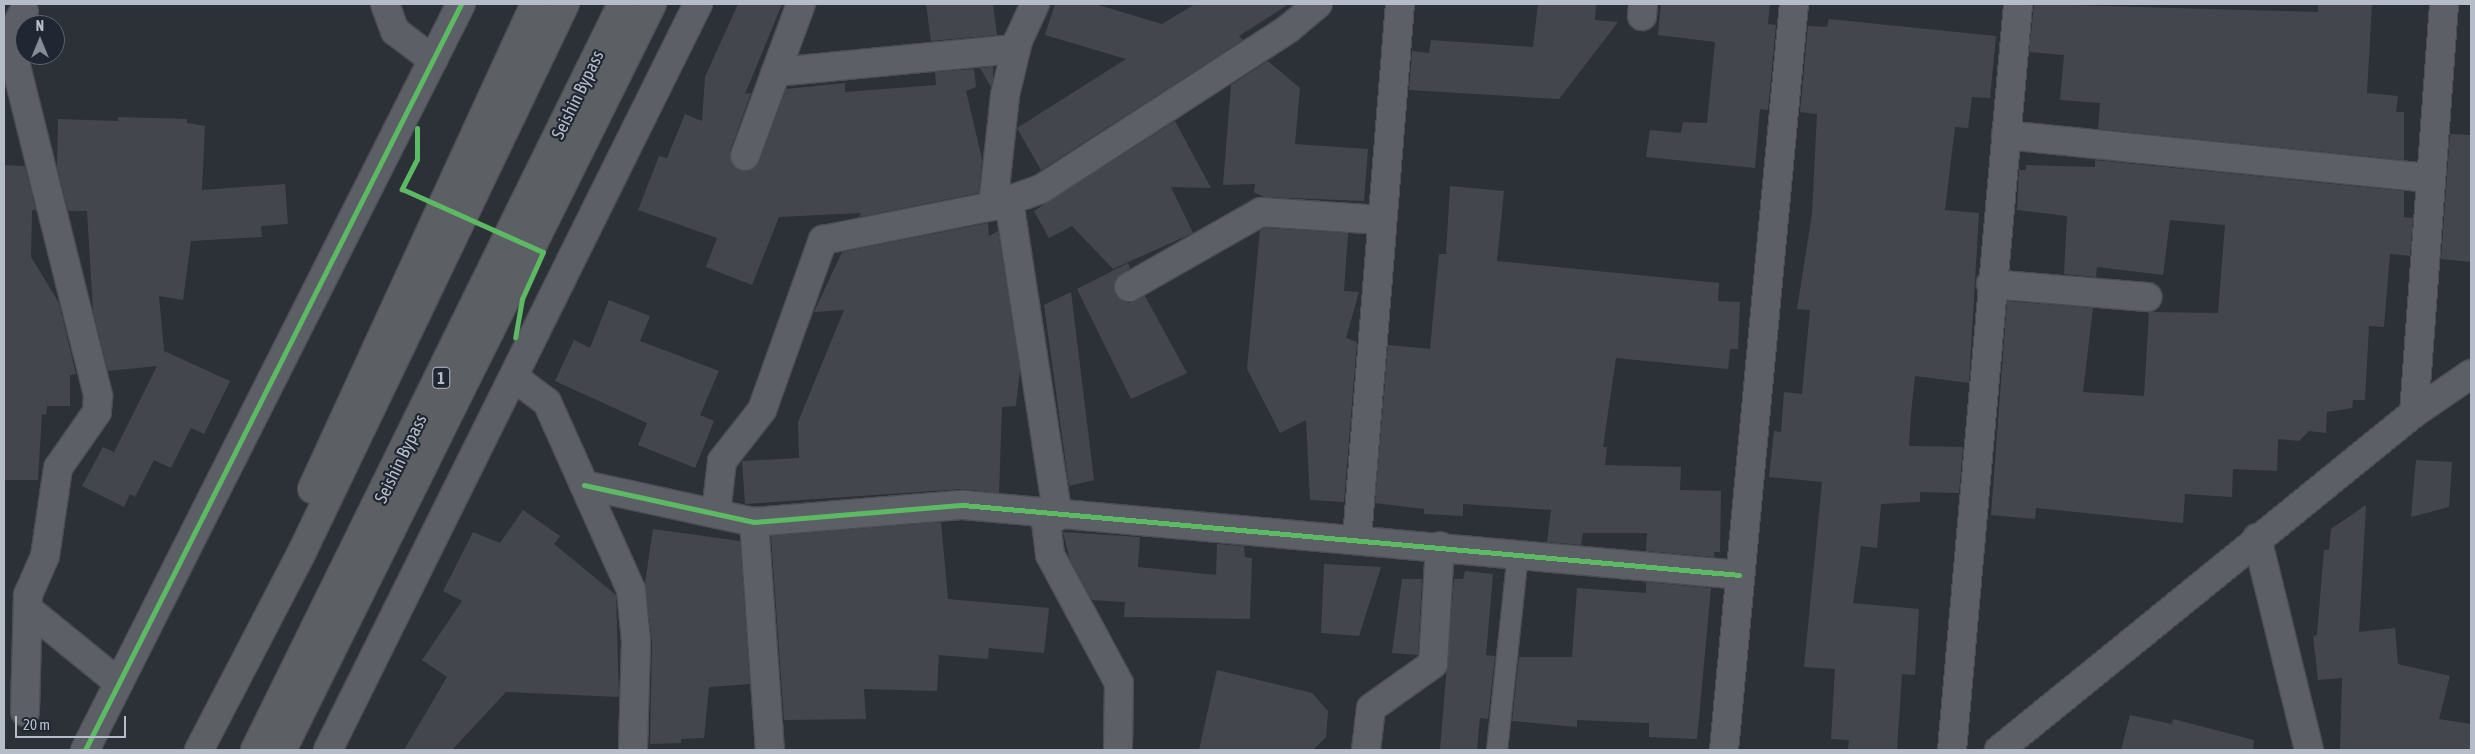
<!DOCTYPE html>
<html>
<head>
<meta charset="utf-8">
<style>
	body { margin:0 }
	#map { position:relative; width:2475px; height:754px; overflow:hidden; background:#2c3138; font-family:"Asap Condensed",sans-serif }
	div>[style] { position:absolute }
	.building>* { inset:0; background:#43474d }
	.roads { filter:drop-shadow(1px 0 #4a4d53) drop-shadow(-1px 0 #4a4d53) drop-shadow(0 1px #4a4d53) drop-shadow(0 -1px #4a4d53) }
	.service>* { height:20px; margin:-10px; padding:0 10px; transform-origin:10px; border-radius:10px; background:#5c5f66 }
	.minor>* { height:28px; margin:-14px; padding:0 14px; transform-origin:14px; border-radius:14px; background:#5c5f66 }
	.tertiary>* { height:28px; margin:-14px; padding:0 14px; transform-origin:14px; border-radius:14px; background:#5c5f66 }
	.trunk>* { height:28px; margin:-14px; padding:0 14px; transform-origin:14px; border-radius:14px; background:#5c6064 }
	.cycleway>* { height:5px; margin:-2.5px; padding:0 2.5px; transform-origin:2.5px; border-radius:2.5px; background:#5cba63 }
	span { translate:-50% -50%; white-space:nowrap; text-align:center; line-height:1.15; -webkit-text-stroke:4.5px #202733; paint-order:stroke }
	.shield-label span { padding:1px 4px; background:#202733; border:1px solid; border-radius:4px; -webkit-text-stroke-width:0 }
	.shield-label { font-size:16px; color:#b7bdc8; font-weight:700 }
	.street-label { font-size:18px; color:#b7bdc8 }
	.frame { position:absolute; inset:0; border:5px solid #b7bdc8; pointer-events:none }
	.north { position:absolute; left:15px; top:15px; width:50px; height:50px; box-sizing:border-box; background:#202733; border:1px solid #5c636f; border-radius:50%; rotate:0deg; font-size:14px; font-weight:700; line-height:20px; text-align:center; color:#b7bdc8 }
	.north::after { content:''; display:block; margin:auto; width:18px; height:22px; background:#868c96; clip-path:polygon(50% 0,100% 100%,50% 72%,0 100%) }
	.scale { position:absolute; left:15px; top:716px; width:111px; height:22px; box-sizing:border-box; border:2px solid #b7bdc8; border-top:0; padding-left:6px; font-size:15px; line-height:18px; white-space:nowrap; color:#b7bdc8; -webkit-text-stroke:4px #202733; paint-order:stroke }
</style>
</head>
<body>
<div id="map">
	<div class="building">
		<div style="clip-path:polygon(738px 4px,782px 4px,745px 94px,751px 93px,730px 151px,733px 166px,748px 171px,759px 162px,786px 89px,845px 83px,845px 92px,936px 85px,935px 72px,974px 69px,976px 87px,966px 91px,982px 159px,979px 193px,859px 217px,861px 213px,779px 217px,752px 285px,706px 267px,717px 238px,638px 210px,659px 156px,667px 158px,685px 114px,702px 121px,705px 77px)"></div>
		<div style="clip-path:polygon(926px 4px,993px 4px,997px 35px,931px 41px)"></div>
		<div style="clip-path:polygon(1055px 4px,1095px 4px,1162px 24px,1195px 4px,1289px 4px,1239px 36px,1243px 40px,1041px 170px,1017px 128px,1126px 59px,1045px 35px)"></div>
		<div style="clip-path:polygon(1538px 4px,1596px 4px,1595px 20px,1618px 22px,1559px 99px,1409px 90px,1412px 51px,1429px 53px,1431px 40px,1533px 47px)"></div>
		<div style="clip-path:polygon(1661px 4px,1770px 4px,1768px 24px,1776px 25px,1768px 110px,1760px 109px,1755px 168px,1646px 157px,1650px 130px,1681px 133px,1683px 122px,1707px 123px,1715px 42px,1658px 35px)"></div>
		<div style="clip-path:polygon(2034px 4px,2318px 12px,2318px 4px,2372px 4px,2367px 93px,2398px 96px,2396px 112px,2404px 112px,2404px 160px,2098px 129px,2100px 103px,2060px 100px,2064px 55px,2029px 52px)"></div>
		<div style="clip-path:polygon(1829px 19px,1996px 36px,1990px 98px,1972px 97px,1968px 128px,1955px 127px,1945px 210px,1979px 213px,1969px 383px,1915px 376px,1911px 413px,1909px 446px,1963px 447px,1959px 493px,1920px 492px,1920px 502px,1881px 504px,1877px 548px,1861px 546px,1853px 603px,1919px 609px,1915px 675px,1902px 674px,1897px 750px,1848px 750px,1849px 740px,1831px 739px,1835px 669px,1804px 667px,1822px 482px,1769px 477px,1774px 431px,1781px 432px,1784px 392px,1802px 394px,1810px 310px,1797px 309px,1812px 214px,1817px 114px,1800px 112px,1808px 26px,1827px 27px)"></div>
		<div style="clip-path:polygon(1268px 61px,1300px 88px,1295px 144px,1368px 149px,1364px 201px,1264px 197px,1254px 192px,1255px 184px,1223px 185px,1231px 85px)"></div>
		<div style="clip-path:polygon(993px 67px,993px 80px,991px 87px,980px 68px)"></div>
		<div style="clip-path:polygon(118px 117px,187px 119px,187px 123px,205px 126px,202px 190px,285px 184px,288px 224px,261px 226px,262px 237px,191px 241px,183px 300px,159px 296px,164px 351px,230px 381px,204px 434px,191px 428px,171px 468px,154px 460px,135px 497px,130px 494px,124px 507px,82px 486px,103px 447px,114px 452px,157px 366px,108px 371px,93px 311px,87px 211px,68px 211px,57px 166px,58px 119px,118px 121px)"></div>
		<div style="clip-path:polygon(1175px 121px,1211px 188px,1171px 187px,1193px 233px,1113px 269px,1072px 226px,1049px 238px,1034px 211px)"></div>
		<div style="clip-path:polygon(2450px 134px,2471px 135px,2471px 262px,2441px 259px)"></div>
		<div style="clip-path:polygon(2095px 160px,2404px 191px,2404px 217px,2413px 218px,2410px 256px,2390px 254px,2384px 327px,2369px 326px,2365px 400px,2353px 400px,2352px 408px,2327px 412px,2326px 433px,2309px 431px,2299px 441px,2278px 439px,2277px 471px,2233px 469px,2232px 497px,2185px 494px,2183px 523px,2036px 508px,2035px 519px,1991px 515px,2007px 301px,2093px 308px,2083px 392px,2144px 396px,2149px 312px,2218px 313px,2225px 225px,2170px 220px,2163px 275px,2097px 267px,2096px 277px,2064px 274px,2067px 216px,2017px 210px,2019px 170px,2026px 170px,2026px 165px,2095px 167px)"></div>
		<div style="clip-path:polygon(4px 165px,25px 166px,36px 210px,32px 210px,31px 257px,59px 303px,76px 374px,70px 375px,70px 406px,47px 406px,46px 415px,42px 414px,38px 480px,4px 480px)"></div>
		<div style="clip-path:polygon(1450px 186px,1504px 191px,1497px 261px,1719px 283px,1718px 301px,1740px 302px,1738px 349px,1730px 349px,1728px 369px,1616px 358px,1603px 447px,1607px 447px,1605px 465px,1681px 467px,1680px 490px,1721px 491px,1720px 552px,1714px 552px,1714px 557px,1646px 551px,1647px 533px,1583px 533px,1581px 545px,1547px 542px,1551px 510px,1463px 504px,1463px 516px,1424px 514px,1424px 509px,1375px 503px,1388px 345px,1430px 349px,1439px 254px,1446px 254px)"></div>
		<div style="clip-path:polygon(988px 223px,989px 236px,998px 231px,1020px 370px,1016px 406px,1002px 407px,999px 493px,962px 489px,745px 504px,742px 461px,799px 458px,798px 422px,844px 310px,814px 312px,842px 252px)"></div>
		<div style="clip-path:polygon(1265px 228px,1348px 233px,1344px 291px,1359px 292px,1346px 338px,1357px 342px,1344px 502px,1310px 500px,1306px 420px,1280px 433px,1247px 369px,1260px 230px)"></div>
		<div style="clip-path:polygon(1128px 263px,1130px 268px,1115px 280px,1115px 294px,1128px 303px,1145px 296px,1187px 373px,1131px 399px,1077px 289px)"></div>
		<div style="clip-path:polygon(1071px 292px,1094px 480px,1069px 486px,1044px 305px)"></div>
		<div style="clip-path:polygon(609px 300px,650px 316px,640px 341px,719px 371px,700px 415px,714px 421px,695px 468px,638px 445px,647px 423px,555px 381px,574px 340px,590px 348px)"></div>
		<div style="clip-path:polygon(2416px 460px,2452px 462px,2449px 507px,2411px 517px)"></div>
		<div style="clip-path:polygon(2366px 505px,2359px 632px,2395px 628px,2398px 664px,2450px 676px,2439px 719px,2471px 724px,2471px 750px,2340px 750px,2342px 678px,2318px 680px,2313px 636px,2317px 635px,2324px 550px,2329px 550px,2331px 529px)"></div>
		<div style="clip-path:polygon(523px 510px,560px 536px,554px 544px,616px 595px,619px 697px,506px 692px,452px 750px,404px 750px,447px 677px,422px 660px,462px 601px,443px 591px,473px 532px,500px 543px)"></div>
		<div style="clip-path:polygon(941px 522px,948px 599px,1049px 608px,1044px 653px,989px 648px,988px 659px,939px 655px,937px 691px,864px 689px,866px 719px,784px 720px,771px 536px)"></div>
		<div style="clip-path:polygon(653px 529px,740px 541px,750px 684px,709px 687px,704px 738px,681px 739px,681px 743px,650px 744px,652px 641px,645px 583px)"></div>
		<div style="clip-path:polygon(1063px 532px,1140px 537px,1138px 567px,1216px 575px,1217px 544px,1244px 546px,1245px 557px,1252px 558px,1250px 619px,1124px 617px,1125px 602px,1092px 600px,1070px 560px)"></div>
		<div style="clip-path:polygon(1324px 564px,1381px 567px,1359px 636px,1321px 633px)"></div>
		<div style="clip-path:polygon(1465px 571px,1493px 574px,1486px 655px,1495px 656px,1488px 719px,1480px 718px,1477px 750px,1440px 750px,1454px 579px,1463px 579px)"></div>
		<div style="clip-path:polygon(1402px 579px,1422px 579px,1418px 655px,1392px 653px)"></div>
		<div style="clip-path:polygon(1646px 582px,1711px 588px,1697px 739px,1649px 737px,1649px 723px,1577px 720px,1577px 727px,1512px 721px,1519px 657px,1572px 657px,1577px 588px,1646px 593px)"></div>
		<div style="clip-path:polygon(1217px 670px,1312px 693px,1328px 711px,1326px 737px,1313px 750px,1199px 750px)"></div>
		<div style="clip-path:polygon(2130px 715px,2172px 724px,2173px 719px,2254px 740px,2253px 750px,2121px 750px)"></div>
	</div>
	<div class="roads">
		<div class="service">
			<div style="left:1497px;top:750px;width:198px;rotate:-83.9deg"></div>
		</div>
		<div class="minor">
			<div style="left:385px;top:4px;width:29px;rotate:70deg"></div>
			<div style="left:395px;top:31px;width:48px;rotate:37.3deg"></div>
			<div style="left:24px;top:11px;width:24px;rotate:118deg"></div>
			<div style="left:13px;top:32px;width:18px;rotate:93deg"></div>
			<div style="left:12px;top:50px;width:357px;rotate:76deg"></div>
			<div style="left:98px;top:396px;width:16px;rotate:94deg"></div>
			<div style="left:97px;top:412px;width:68px;rotate:124.9deg"></div>
			<div style="left:58px;top:468px;width:89px;rotate:98.4deg"></div>
			<div style="left:45px;top:556px;width:43px;rotate:113.6deg"></div>
			<div style="left:28px;top:595px;width:117px;rotate:91.5deg"></div>
			<div style="left:1642px;top:16px;width:12px;rotate:-85deg"></div>
			<div style="left:776px;top:72px;width:241px;rotate:-5.5deg"></div>
			<div style="left:2006px;top:135px;width:427px;rotate:5.8deg"></div>
			<div style="left:745px;top:156px;width:162px;rotate:-69.8deg"></div>
			<div style="left:1009px;top:201px;width:319px;rotate:81.2deg"></div>
			<div style="left:993px;top:206px;width:51px;rotate:-19.5deg"></div>
			<div style="left:1041px;top:189px;width:294px;rotate:-32.9deg"></div>
			<div style="left:1288px;top:29px;width:39px;rotate:-40deg"></div>
			<div style="left:1991px;top:284px;width:157px;rotate:4.8deg"></div>
			<div style="left:1129px;top:287px;width:152px;rotate:-29.6deg"></div>
			<div style="left:1261px;top:212px;width:121px;rotate:3.8deg"></div>
			<div style="left:515px;top:378px;width:40px;rotate:37deg"></div>
			<div style="left:547px;top:402px;width:206px;rotate:65.9deg"></div>
			<div style="left:631px;top:590px;width:51px;rotate:84.4deg"></div>
			<div style="left:636px;top:641px;width:109px;rotate:91.6deg"></div>
			<div style="left:2414px;top:413px;width:410px;rotate:-85.8deg"></div>
			<div style="left:584px;top:485px;width:174px;rotate:12.3deg"></div>
			<div style="left:754px;top:522px;width:210px;rotate:-4.7deg"></div>
			<div style="left:963px;top:505px;width:779px;rotate:5.15deg"></div>
			<div style="left:716px;top:513px;width:52px;rotate:-83.4deg"></div>
			<div style="left:722px;top:461px;width:65px;rotate:-51.9deg"></div>
			<div style="left:762px;top:410px;width:181px;rotate:-70.3deg"></div>
			<div style="left:823px;top:240px;width:173px;rotate:-11.3deg"></div>
			<div style="left:993px;top:206px;width:112px;rotate:-83.8deg"></div>
			<div style="left:1005px;top:95px;width:56px;rotate:-76.5deg"></div>
			<div style="left:1018px;top:41px;width:41px;rotate:-65.3deg"></div>
			<div style="left:1045px;top:514px;width:41px;rotate:83deg"></div>
			<div style="left:1050px;top:555px;width:145px;rotate:61.7deg"></div>
			<div style="left:1119px;top:683px;width:67px;rotate:90.9deg"></div>
			<div style="left:754px;top:522px;width:229px;rotate:86deg"></div>
			<div style="left:1357px;top:538px;width:536px;rotate:-85.4deg"></div>
			<div style="left:2257px;top:538px;width:218px;rotate:76.2deg"></div>
			<div style="left:28px;top:609px;width:117px;rotate:39.1deg"></div>
			<div style="left:85px;top:750px;width:835px;rotate:-63.25deg"></div>
			<div style="left:328px;top:750px;width:833px;rotate:-63.62deg"></div>
			<div style="left:1366px;top:750px;width:42px;rotate:-83.2deg"></div>
			<div style="left:1371px;top:708px;width:76px;rotate:-35.4deg"></div>
			<div style="left:1433px;top:664px;width:118px;rotate:-86.6deg"></div>
			<div style="left:1724px;top:750px;width:749px;rotate:-84.64deg"></div>
			<div style="left:1952px;top:750px;width:749px;rotate:-84.94deg"></div>
		</div>
		<div class="tertiary">
			<div style="left:1999px;top:750px;width:535px;rotate:-39.08deg"></div>
			<div style="left:2414px;top:413px;width:69px;rotate:-34.4deg"></div>
		</div>
		<div class="trunk">
			<div style="left:312px;top:489px;width:534px;rotate:-65.31deg"></div>
			<div style="left:199px;top:750px;width:221px;rotate:-62.5deg"></div>
			<div style="left:301px;top:554px;width:610px;rotate:-64.36deg"></div>
			<div style="left:255px;top:750px;width:831px;rotate:-63.8deg"></div>
			<div style="left:282px;top:750px;width:833px;rotate:-63.62deg"></div>
		</div>
	</div>
	<div class="cycleway">
		<div style="left:417px;top:128px;width:31px;rotate:90deg"></div>
		<div style="left:417px;top:159px;width:34px;rotate:117deg"></div>
		<div style="left:402px;top:189px;width:154px;rotate:24.1deg"></div>
		<div style="left:543px;top:252px;width:51px;rotate:114.1deg"></div>
		<div style="left:522px;top:299px;width:39px;rotate:100deg"></div>
		<div style="left:584px;top:485px;width:174px;rotate:12.3deg"></div>
		<div style="left:754px;top:522px;width:210px;rotate:-4.7deg"></div>
		<div style="left:963px;top:505px;width:779px;rotate:5.15deg"></div>
		<div style="left:85px;top:750px;width:835px;rotate:-63.25deg"></div>
	</div>
	<div class="shield-label">
		<span style="left:441px;top:378px">1</span>
	</div>
	<div class="street-label">
		<span style="left:578px;top:95px;rotate:-64deg">Seishin Bypass</span>
		<span style="left:401px;top:459px;rotate:-64deg">Seishin Bypass</span>
	</div>
	<div class="frame"></div>
	<div class="north">N</div>
	<div class="scale">20 m</div>
</div>
</body>
</html>
